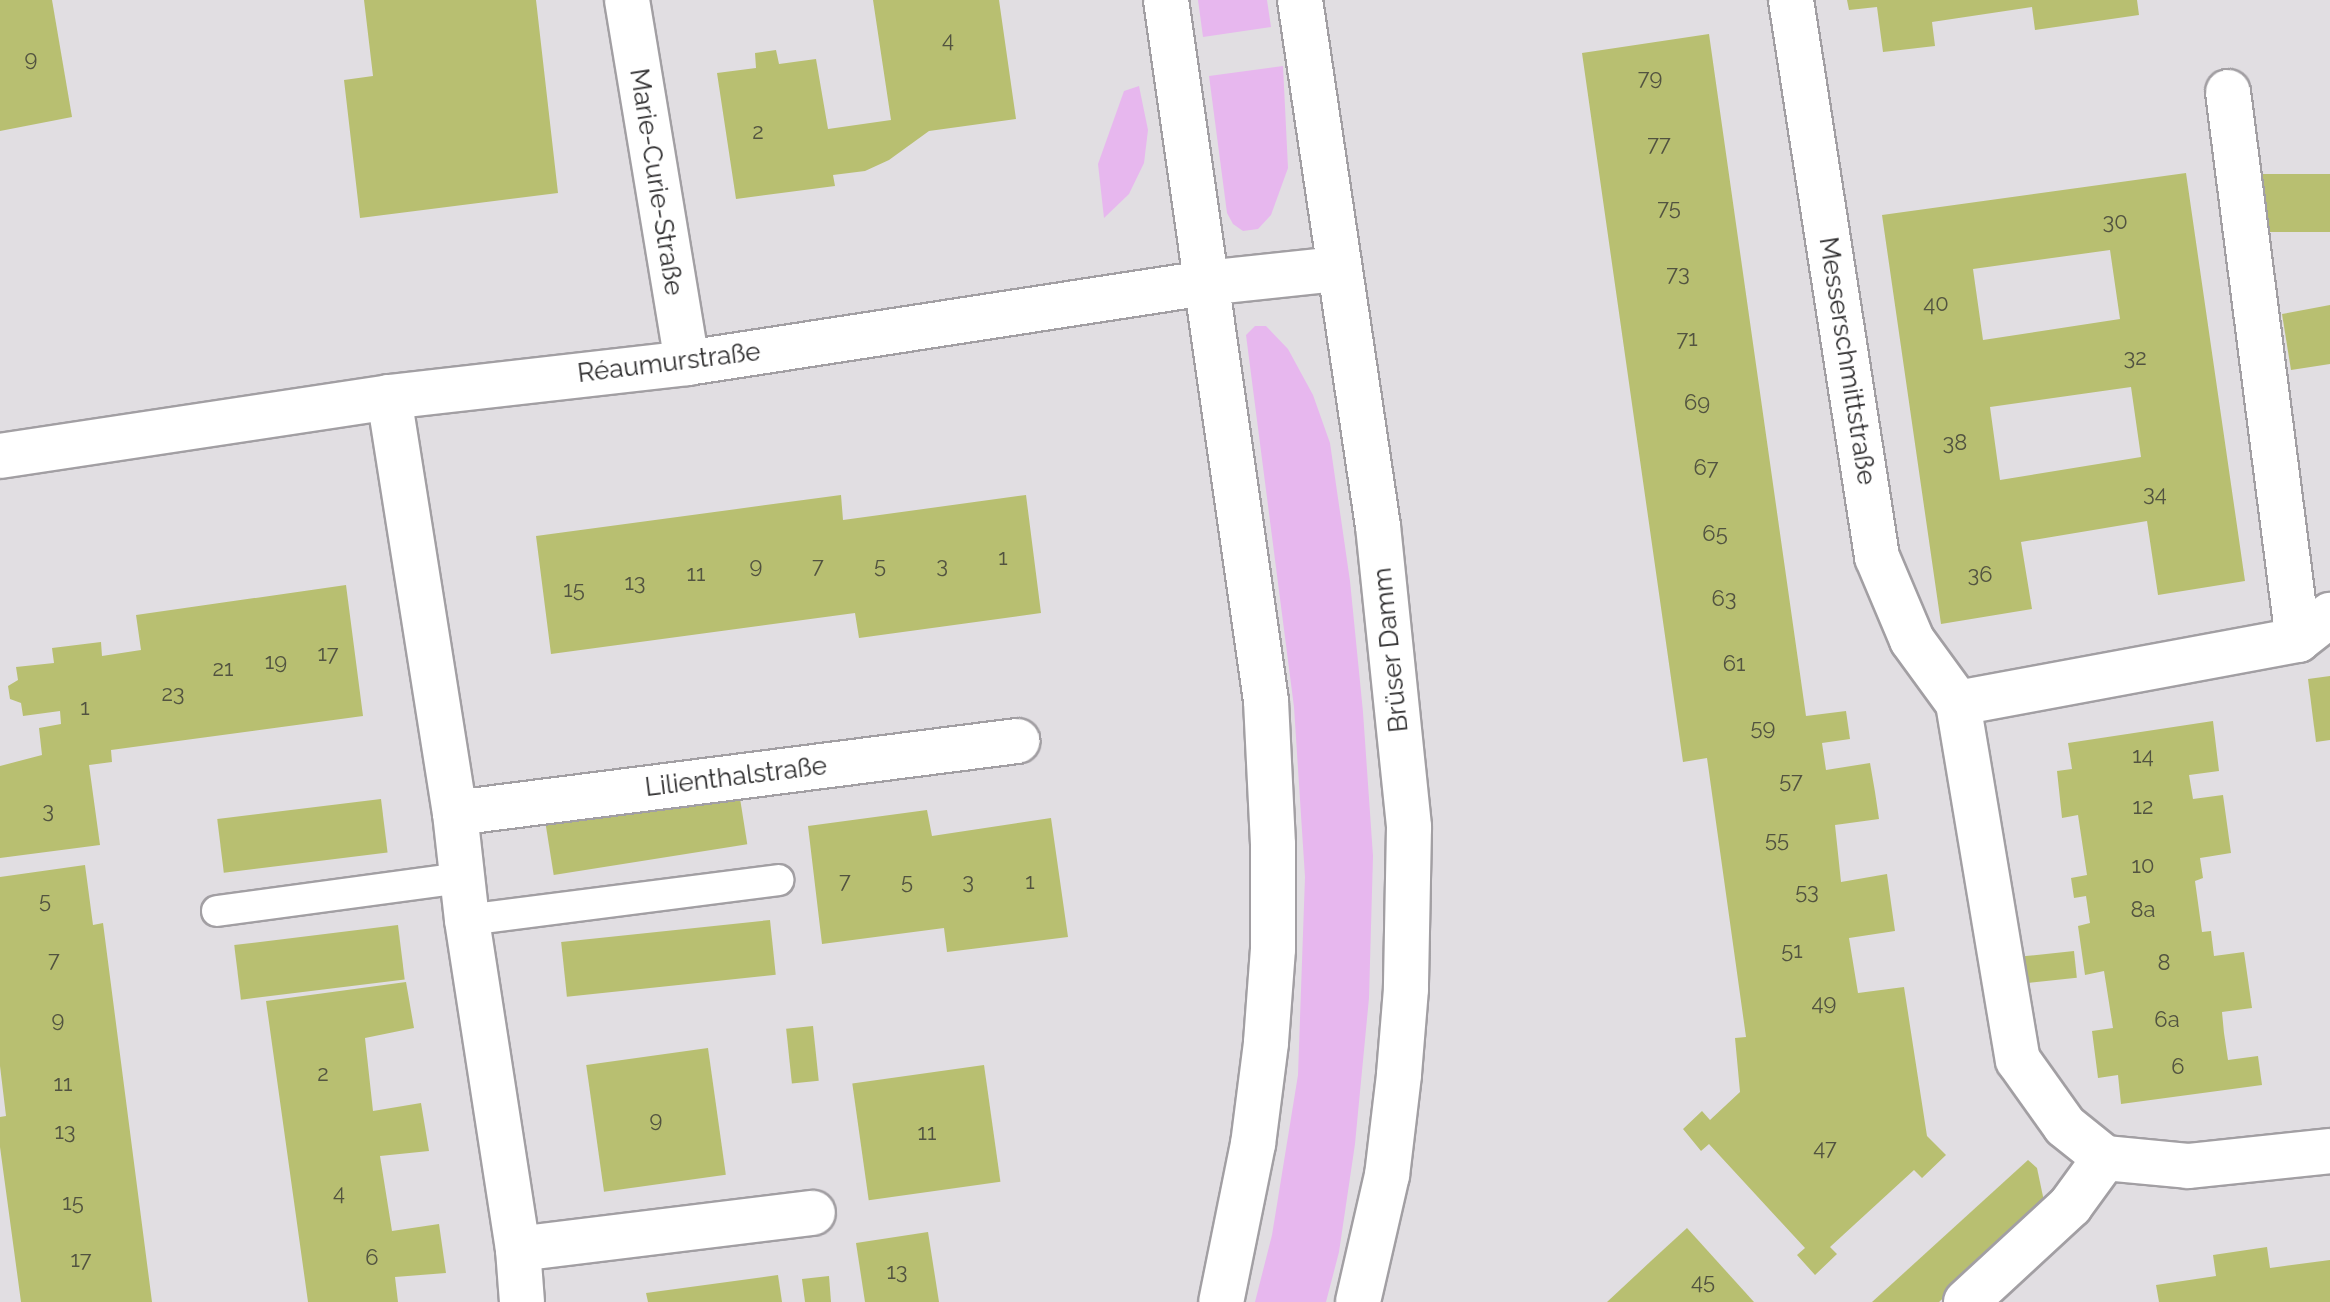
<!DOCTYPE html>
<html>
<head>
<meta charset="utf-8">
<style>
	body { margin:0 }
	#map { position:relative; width:2330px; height:1302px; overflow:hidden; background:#e1dee2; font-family:Raleway,sans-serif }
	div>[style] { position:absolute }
	.green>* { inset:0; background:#e7b7ee }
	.building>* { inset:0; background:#b8bf71; transform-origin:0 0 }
	.roads { filter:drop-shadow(2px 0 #a29fa3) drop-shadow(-2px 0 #a29fa3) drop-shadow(0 2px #a29fa3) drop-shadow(0 -2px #a29fa3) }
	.service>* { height:30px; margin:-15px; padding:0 15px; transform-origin:15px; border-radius:15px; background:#fff }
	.pedestrian>* { height:44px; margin:-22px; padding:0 22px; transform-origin:22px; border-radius:22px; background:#fff }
	.minor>* { height:44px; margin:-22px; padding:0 22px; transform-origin:22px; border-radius:22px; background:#fff }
	.tertiary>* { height:44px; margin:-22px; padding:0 22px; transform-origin:22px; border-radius:22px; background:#fff }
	span { translate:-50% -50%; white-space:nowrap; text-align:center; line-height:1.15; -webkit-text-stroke:8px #fff; paint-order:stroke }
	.number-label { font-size:22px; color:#525340 }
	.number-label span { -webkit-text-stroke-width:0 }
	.street-label { font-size:26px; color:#302f30 }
</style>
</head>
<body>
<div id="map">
	<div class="green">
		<div style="clip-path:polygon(1198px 0,1267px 0,1271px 27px,1203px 37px)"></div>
		<div style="clip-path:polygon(1283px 66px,1288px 168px,1271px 215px,1258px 229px,1243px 231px,1233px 224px,1227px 213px,1209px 76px)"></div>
		<div style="clip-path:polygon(1139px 86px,1148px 130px,1144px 163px,1129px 194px,1104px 218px,1098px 164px,1124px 91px)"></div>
		<div style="clip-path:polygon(1255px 326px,1266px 326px,1288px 349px,1313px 395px,1330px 443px,1350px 581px,1363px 712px,1373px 856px,1369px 998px,1355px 1144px,1339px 1252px,1326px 1302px,1255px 1302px,1272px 1235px,1298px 1075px,1305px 877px,1294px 707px,1246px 335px)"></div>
	</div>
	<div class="building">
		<div style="clip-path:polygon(0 0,52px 0,72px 117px,0 131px)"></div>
		<div style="clip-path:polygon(364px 0,536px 0,558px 193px,360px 218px,344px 80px,373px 76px)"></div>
		<div style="clip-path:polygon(873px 0,999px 0,1016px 119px,929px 131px,889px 160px,865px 171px,833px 175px,835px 186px,736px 199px,717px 73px,756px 68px,755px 53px,776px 50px,779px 64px,816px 59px,828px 129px,891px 120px)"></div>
		<div style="clip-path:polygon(1847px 0,2137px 0,2139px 15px,2035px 30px,2032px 7px,1932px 22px,1935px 46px,1883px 52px,1877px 7px,1849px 10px)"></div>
		<div style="clip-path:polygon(1709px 34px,1806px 716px,1846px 711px,1850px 739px,1822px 743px,1826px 770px,1870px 763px,1875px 792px,1879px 819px,1835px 825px,1841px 882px,1887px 874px,1891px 903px,1895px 931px,1849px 938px,1858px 993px,1904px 987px,1927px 1136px,1946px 1155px,1922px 1178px,1914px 1170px,1830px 1247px,1837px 1254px,1815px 1275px,1797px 1255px,1805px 1248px,1709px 1144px,1701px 1151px,1683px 1129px,1702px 1111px,1710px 1120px,1740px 1092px,1735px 1038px,1746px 1037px,1707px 758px,1683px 762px,1582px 53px)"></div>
		<div style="clip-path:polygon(evenodd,2186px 173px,2245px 581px,2158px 595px,2147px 521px,2021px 542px,2032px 609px,1941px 624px,1882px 215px,2186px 173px,2110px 250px,2120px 319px,1983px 340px,1973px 269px,2110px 250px,2186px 173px,2131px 387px,2141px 457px,2000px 480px,1990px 407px,2131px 387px)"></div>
		<div style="left:2330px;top:174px;width:58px;height:68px;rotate:90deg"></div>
		<div style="clip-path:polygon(2330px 305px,2330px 364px,2291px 370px,2282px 314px)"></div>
		<div style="clip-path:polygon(841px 495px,843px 520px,1026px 495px,1041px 613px,859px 638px,855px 613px,551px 654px,536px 536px)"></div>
		<div style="clip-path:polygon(346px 585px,363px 716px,111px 750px,112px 762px,89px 765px,100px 845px,0 858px,0 766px,42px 755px,39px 728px,61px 724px,60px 711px,23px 716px,21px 703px,10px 699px,8px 686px,18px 680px,16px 667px,54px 663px,52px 648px,101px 642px,102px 656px,141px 650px,136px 615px)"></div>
		<div style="clip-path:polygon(2330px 676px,2330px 740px,2316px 742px,2308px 679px)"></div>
		<div style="clip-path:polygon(2213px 721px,2219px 771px,2189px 775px,2193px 799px,2223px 795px,2231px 853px,2200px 858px,2203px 878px,2195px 881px,2202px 932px,2211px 931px,2214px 956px,2244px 952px,2252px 1008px,2222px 1012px,2224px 1033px,2228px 1060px,2258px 1056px,2262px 1085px,2121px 1104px,2118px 1075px,2098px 1078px,2092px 1031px,2113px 1028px,2104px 971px,2085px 975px,2078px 926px,2090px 923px,2086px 896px,2074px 898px,2071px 878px,2087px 875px,2078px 815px,2062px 818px,2057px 771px,2072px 769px,2068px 743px)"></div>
		<div style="left:739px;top:792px;width:53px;height:196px;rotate:81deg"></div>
		<div style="left:381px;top:799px;width:54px;height:165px;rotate:83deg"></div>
		<div style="clip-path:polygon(927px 810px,932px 836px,1051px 818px,1068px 937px,947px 952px,944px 928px,822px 944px,808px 826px)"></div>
		<div style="clip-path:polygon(85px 865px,93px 925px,103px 923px,152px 1302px,21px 1302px,0 1147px,0 1117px,6px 1116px,0 1066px,0 877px)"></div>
		<div style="left:770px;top:920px;width:55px;height:210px;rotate:84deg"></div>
		<div style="left:398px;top:925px;width:55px;height:165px;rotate:83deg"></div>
		<div style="left:2074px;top:951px;width:27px;height:51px;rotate:84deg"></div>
		<div style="clip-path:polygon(406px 982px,414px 1028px,365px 1038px,373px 1111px,421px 1103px,429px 1151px,380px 1156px,392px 1231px,439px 1224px,446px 1273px,395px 1277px,398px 1302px,308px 1302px,266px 1001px)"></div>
		<div style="left:813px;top:1026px;width:55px;height:27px;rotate:84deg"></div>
		<div style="left:708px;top:1048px;width:128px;height:123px;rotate:82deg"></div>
		<div style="left:984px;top:1065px;width:118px;height:133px;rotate:82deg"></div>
		<div style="clip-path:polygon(2028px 1160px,2037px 1168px,2045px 1206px,1939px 1302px,1872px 1302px)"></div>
		<div style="clip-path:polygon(1687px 1228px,1754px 1302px,1607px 1302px,1651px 1261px)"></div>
		<div style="clip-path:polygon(928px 1232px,939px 1302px,865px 1302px,856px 1243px)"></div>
		<div style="clip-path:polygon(2267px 1247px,2270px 1268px,2330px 1260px,2330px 1302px,2159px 1302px,2156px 1285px,2216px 1276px,2213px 1255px)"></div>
		<div style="clip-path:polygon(778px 1275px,782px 1302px,648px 1302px,646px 1293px)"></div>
		<div style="clip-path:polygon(829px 1276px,831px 1302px,805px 1302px,802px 1279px)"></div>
	</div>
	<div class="roads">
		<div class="service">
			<div style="left:217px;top:911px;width:247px;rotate:-7.7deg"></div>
			<div style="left:467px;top:920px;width:314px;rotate:-7.3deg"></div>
		</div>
		<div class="pedestrian">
			<div style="left:455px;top:813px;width:567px;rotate:-7.3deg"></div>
		</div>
		<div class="minor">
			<div style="left:627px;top:0;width:368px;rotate:80.6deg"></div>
			<div style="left:1791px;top:0;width:564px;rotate:81.22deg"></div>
			<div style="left:1877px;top:557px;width:90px;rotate:67.1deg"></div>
			<div style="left:1912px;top:640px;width:78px;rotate:53.9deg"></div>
			<div style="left:1958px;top:703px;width:362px;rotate:80.5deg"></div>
			<div style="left:2018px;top:1060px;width:81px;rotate:54.5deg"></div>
			<div style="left:2065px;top:1126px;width:51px;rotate:38.7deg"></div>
			<div style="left:2105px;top:1158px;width:83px;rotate:5.5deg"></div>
			<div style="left:2188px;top:1166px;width:143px;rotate:-6deg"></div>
			<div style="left:2228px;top:92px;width:552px;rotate:82.72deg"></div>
			<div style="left:389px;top:397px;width:421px;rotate:81deg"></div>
			<div style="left:455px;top:813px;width:108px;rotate:83.6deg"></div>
			<div style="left:467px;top:920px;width:333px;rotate:81.2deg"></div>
			<div style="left:518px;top:1249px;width:53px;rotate:85.7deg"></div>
			<div style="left:0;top:456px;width:393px;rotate:-8.6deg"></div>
			<div style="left:389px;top:397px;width:300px;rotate:-6.5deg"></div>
			<div style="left:687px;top:363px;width:524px;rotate:-8.78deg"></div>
			<div style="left:1205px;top:283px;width:133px;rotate:-6.1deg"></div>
			<div style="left:1958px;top:703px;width:346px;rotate:-10.5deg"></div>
			<div style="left:2298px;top:640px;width:41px;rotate:-38deg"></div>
			<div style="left:518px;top:1249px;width:297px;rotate:-7deg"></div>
			<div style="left:1966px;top:1302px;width:142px;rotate:-42.7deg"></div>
			<div style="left:2070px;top:1206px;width:59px;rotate:-53.9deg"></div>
		</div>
		<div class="tertiary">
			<div style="left:1166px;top:0;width:708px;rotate:81.88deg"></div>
			<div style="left:1266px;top:701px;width:144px;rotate:87.2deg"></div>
			<div style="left:1273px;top:845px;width:104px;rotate:90deg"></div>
			<div style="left:1273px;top:949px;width:94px;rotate:94.3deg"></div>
			<div style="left:1266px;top:1043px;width:102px;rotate:97.3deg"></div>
			<div style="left:1253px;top:1144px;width:161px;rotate:101.4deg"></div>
			<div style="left:1300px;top:0;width:532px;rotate:81.57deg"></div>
			<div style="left:1378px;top:526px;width:303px;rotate:84.1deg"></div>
			<div style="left:1409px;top:827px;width:162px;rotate:91.1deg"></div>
			<div style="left:1406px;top:989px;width:86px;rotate:94.7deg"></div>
			<div style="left:1399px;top:1075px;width:101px;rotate:96.8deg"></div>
			<div style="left:1387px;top:1175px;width:130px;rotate:102.9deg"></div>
		</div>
	</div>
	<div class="number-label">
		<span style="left:948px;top:40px">4</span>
		<span style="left:31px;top:59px">9</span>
		<span style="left:1650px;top:78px">79</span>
		<span style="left:758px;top:132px">2</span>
		<span style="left:1659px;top:144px">77</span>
		<span style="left:1669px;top:208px">75</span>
		<span style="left:2115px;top:222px">30</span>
		<span style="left:1678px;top:274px">73</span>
		<span style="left:1936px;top:304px">40</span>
		<span style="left:1687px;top:339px">71</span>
		<span style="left:2135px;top:358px">32</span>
		<span style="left:1697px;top:403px">69</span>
		<span style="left:1955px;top:443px">38</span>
		<span style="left:1706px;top:468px">67</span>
		<span style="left:2155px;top:494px">34</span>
		<span style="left:1715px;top:534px">65</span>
		<span style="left:1003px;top:558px">1</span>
		<span style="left:756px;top:566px">9</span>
		<span style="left:818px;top:566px">7</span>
		<span style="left:880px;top:566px">5</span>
		<span style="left:942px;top:566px">3</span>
		<span style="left:696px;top:574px">11</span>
		<span style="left:1980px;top:575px">36</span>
		<span style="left:635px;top:583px">13</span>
		<span style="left:574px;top:590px">15</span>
		<span style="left:1724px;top:599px">63</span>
		<span style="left:328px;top:654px">17</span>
		<span style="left:276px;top:662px">19</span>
		<span style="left:1734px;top:664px">61</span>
		<span style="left:223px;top:669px">21</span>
		<span style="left:173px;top:694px">23</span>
		<span style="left:85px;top:708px">1</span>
		<span style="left:1763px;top:728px">59</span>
		<span style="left:2143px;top:756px">14</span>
		<span style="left:1791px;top:781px">57</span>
		<span style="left:2143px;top:807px">12</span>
		<span style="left:48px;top:811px">3</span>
		<span style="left:1777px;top:840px">55</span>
		<span style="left:2143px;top:866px">10</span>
		<span style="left:845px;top:881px">7</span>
		<span style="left:907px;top:882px">5</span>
		<span style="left:968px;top:882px">3</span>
		<span style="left:1030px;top:882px">1</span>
		<span style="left:1807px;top:892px">53</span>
		<span style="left:45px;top:901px">5</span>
		<span style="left:2143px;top:910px">8a</span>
		<span style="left:1792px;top:951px">51</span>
		<span style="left:54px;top:960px">7</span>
		<span style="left:2164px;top:963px">8</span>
		<span style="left:1824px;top:1003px">49</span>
		<span style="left:58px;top:1020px">9</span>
		<span style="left:2167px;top:1020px">6a</span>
		<span style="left:2178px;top:1067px">6</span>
		<span style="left:323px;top:1074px">2</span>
		<span style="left:63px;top:1084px">11</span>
		<span style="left:656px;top:1120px">9</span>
		<span style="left:65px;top:1132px">13</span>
		<span style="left:927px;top:1133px">11</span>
		<span style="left:1825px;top:1148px">47</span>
		<span style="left:339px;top:1193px">4</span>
		<span style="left:73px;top:1203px">15</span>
		<span style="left:372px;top:1258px">6</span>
		<span style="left:81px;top:1260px">17</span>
		<span style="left:897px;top:1272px">13</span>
		<span style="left:1703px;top:1282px">45</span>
	</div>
	<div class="street-label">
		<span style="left:656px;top:182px;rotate:81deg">Marie-Curie-Straße</span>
		<span style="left:1847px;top:361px;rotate:81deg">Messerschmittstraße</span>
		<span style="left:669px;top:363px;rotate:-7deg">Réaumurstraße</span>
		<span style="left:1391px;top:650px;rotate:-96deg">Brüser Damm</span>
		<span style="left:736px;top:777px;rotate:-7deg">Lilienthalstraße</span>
	</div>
</div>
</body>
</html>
